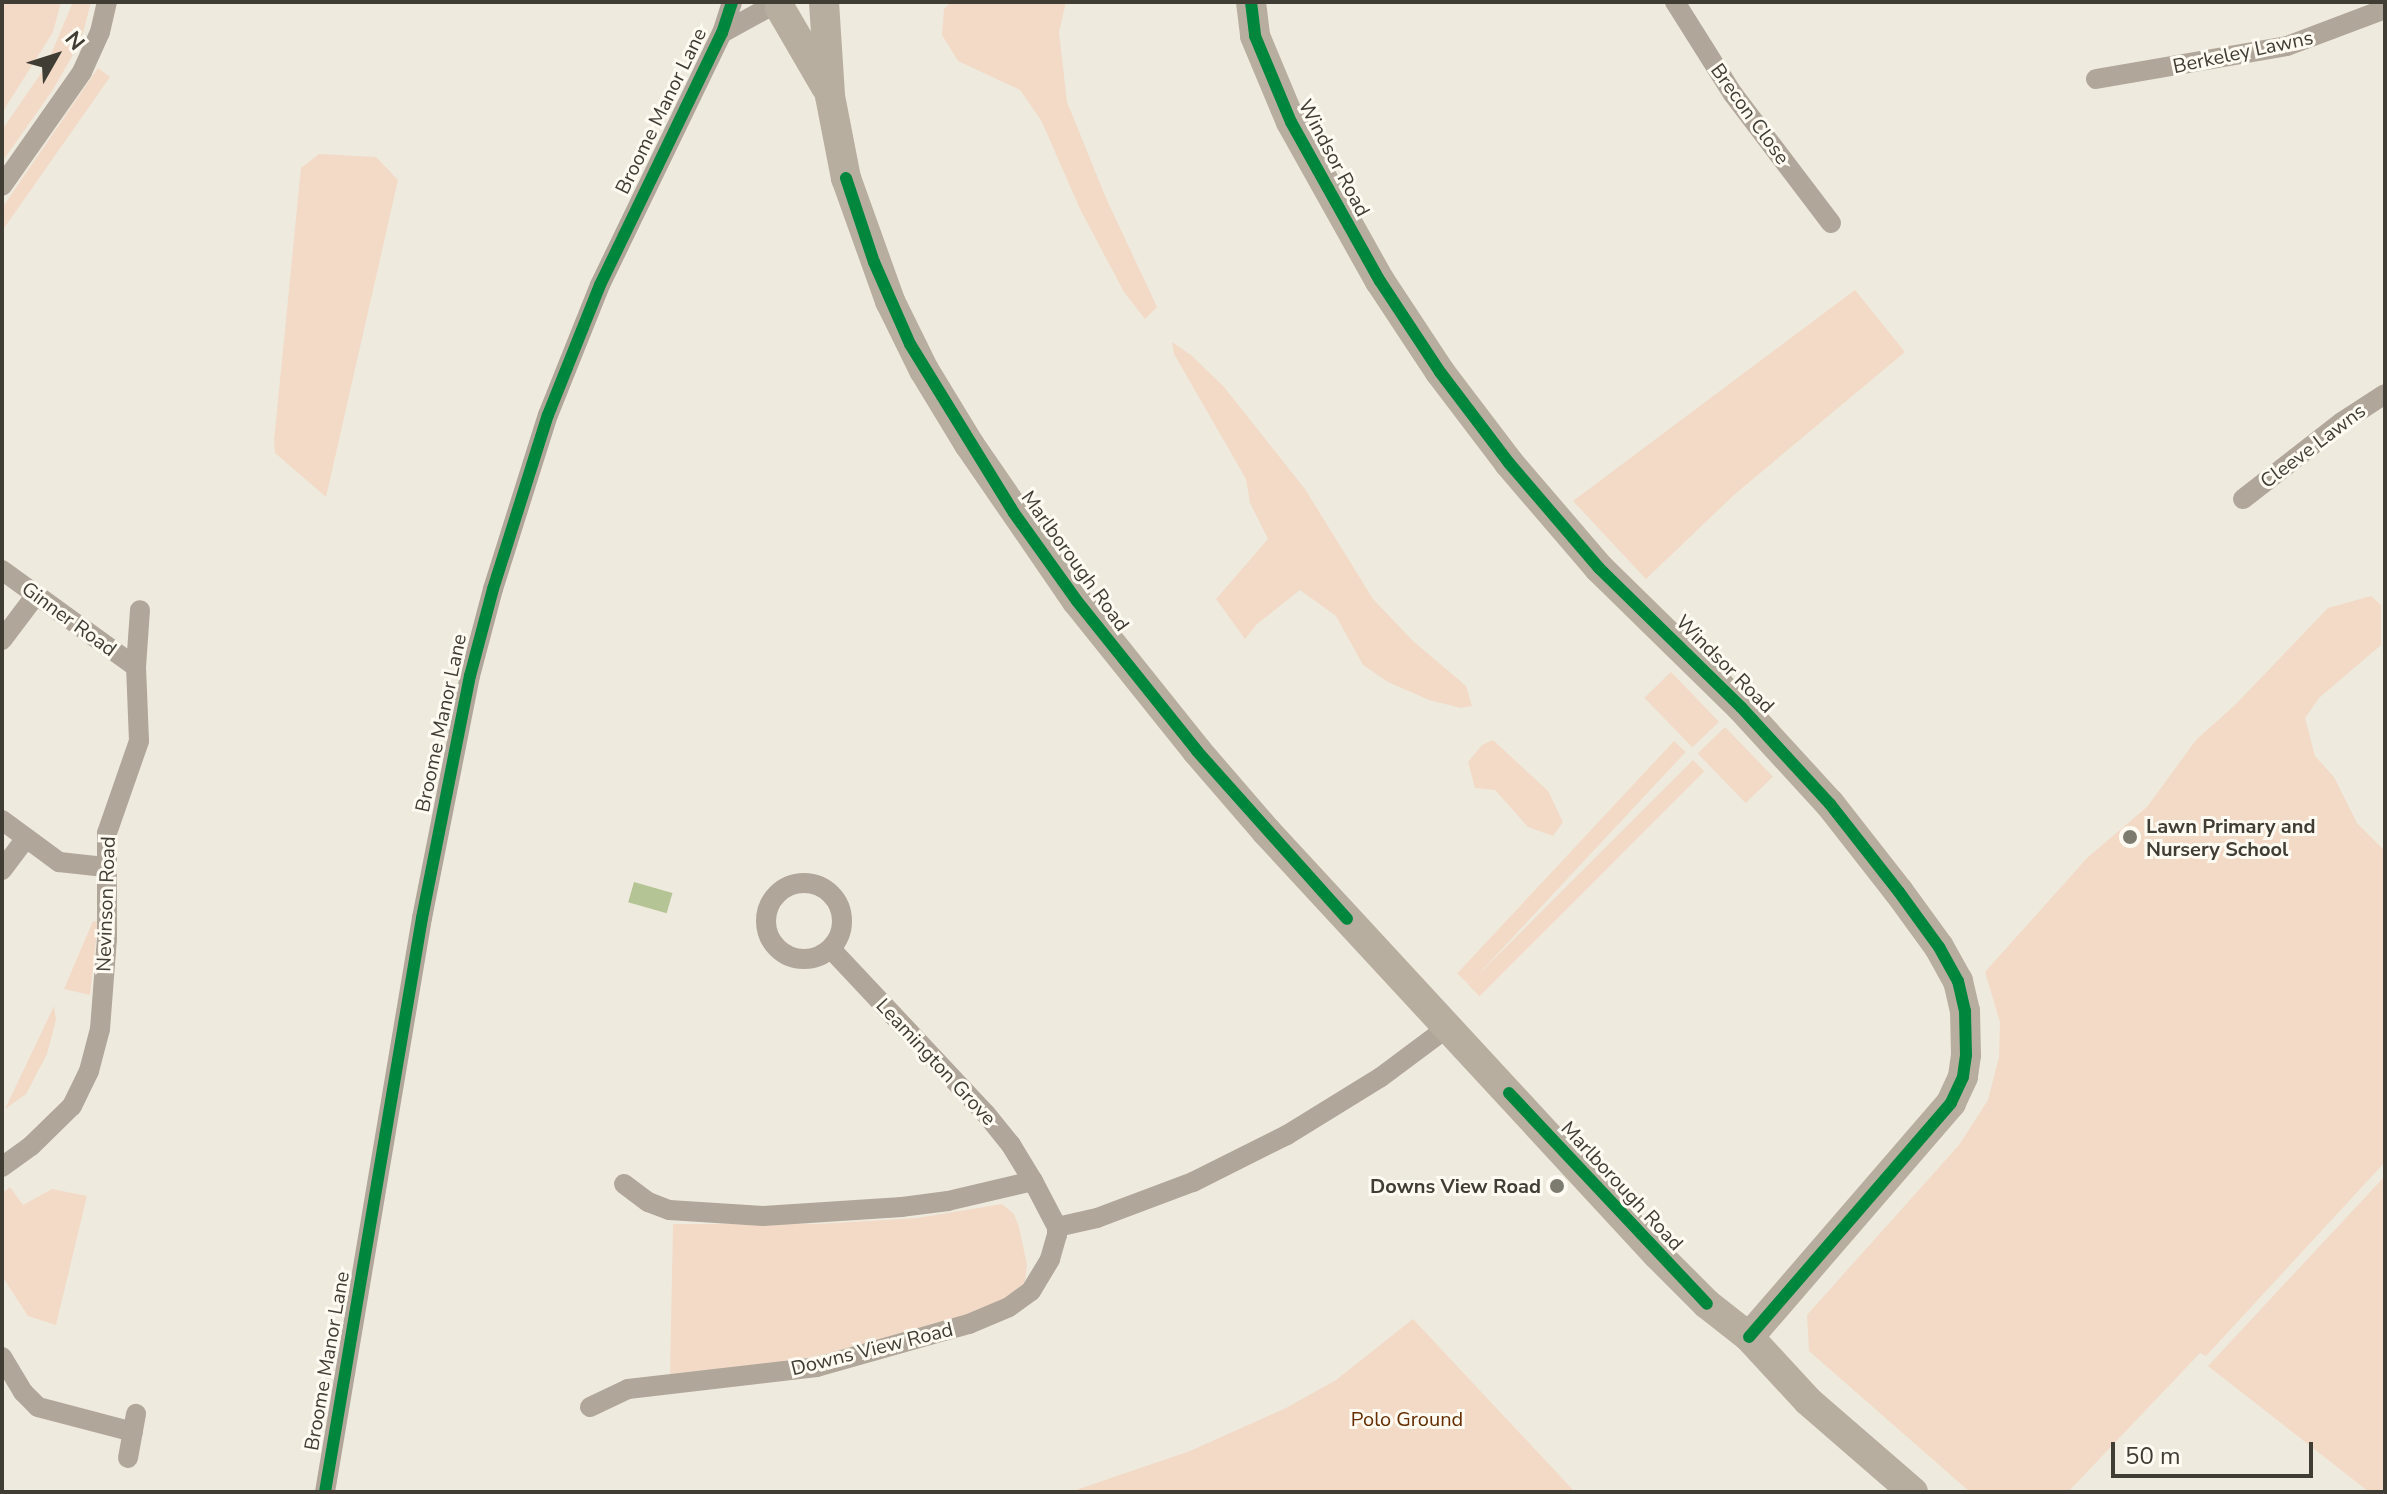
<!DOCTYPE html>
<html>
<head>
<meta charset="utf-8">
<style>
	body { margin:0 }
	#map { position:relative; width:2387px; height:1494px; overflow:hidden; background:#efeade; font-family:"Nunito Sans",sans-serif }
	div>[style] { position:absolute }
	.green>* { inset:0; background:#f2dac7; transform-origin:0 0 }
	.water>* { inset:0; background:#b5c494; transform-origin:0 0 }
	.street>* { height:20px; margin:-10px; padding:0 10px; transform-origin:10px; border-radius:10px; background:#b0a699 }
	.street>.ring { margin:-10px; padding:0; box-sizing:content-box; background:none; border:20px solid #b0a699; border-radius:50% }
	.secondary>* { height:30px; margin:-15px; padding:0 15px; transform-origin:15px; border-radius:15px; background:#b8ae9f }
	.cycleway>* { height:12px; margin:-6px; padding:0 6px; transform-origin:6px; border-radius:6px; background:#00873e }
	.dots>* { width:22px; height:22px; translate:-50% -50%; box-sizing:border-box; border:4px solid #fffbf2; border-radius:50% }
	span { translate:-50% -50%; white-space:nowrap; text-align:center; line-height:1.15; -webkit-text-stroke:6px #fffbf2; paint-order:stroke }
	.street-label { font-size:20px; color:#403d34 }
	.poi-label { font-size:20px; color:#403d34; font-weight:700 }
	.left { translate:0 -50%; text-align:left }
	.right { translate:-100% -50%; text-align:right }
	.park-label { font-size:20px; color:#662d00 }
	.frame { position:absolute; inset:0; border:4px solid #403d34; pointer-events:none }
	.north { position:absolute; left:16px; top:16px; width:80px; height:80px; -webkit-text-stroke:6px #fffbf2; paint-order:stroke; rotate:51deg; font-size:22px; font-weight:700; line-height:32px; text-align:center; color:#403d34 }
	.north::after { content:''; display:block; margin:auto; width:28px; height:36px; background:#403d34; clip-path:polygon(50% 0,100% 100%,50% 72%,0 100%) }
	.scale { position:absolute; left:2111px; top:1442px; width:202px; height:36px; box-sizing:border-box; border:4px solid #403d34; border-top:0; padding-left:10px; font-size:24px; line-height:28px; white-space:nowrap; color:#403d34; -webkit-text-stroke:6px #fffbf2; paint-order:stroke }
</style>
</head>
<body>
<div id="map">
	<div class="green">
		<div style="clip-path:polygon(2px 2px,61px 2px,53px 32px,2px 113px)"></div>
		<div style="clip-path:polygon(73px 2px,91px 2px,81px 41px,52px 91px,2px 162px,2px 130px,46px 66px)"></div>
		<div style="clip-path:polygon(951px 2px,1066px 2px,1059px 32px,1067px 102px,1106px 198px,1157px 307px,1145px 319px,1124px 292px,1080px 209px,1041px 120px,1020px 90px,958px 61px,942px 35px,944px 9px)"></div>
		<div style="clip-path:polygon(98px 68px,110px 77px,2px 231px,2px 208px)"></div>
		<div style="clip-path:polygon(319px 154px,376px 157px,398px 180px,326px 497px,275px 453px,274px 441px,301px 168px)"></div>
		<div style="clip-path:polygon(1855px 290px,1905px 352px,1735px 494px,1646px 579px,1573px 501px)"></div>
		<div style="clip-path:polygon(1172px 342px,1191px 355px,1224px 387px,1305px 489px,1373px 599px,1413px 641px,1466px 686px,1472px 706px,1461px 708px,1429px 700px,1388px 682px,1363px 665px,1336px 616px,1300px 590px,1257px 624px,1245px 639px,1216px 599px,1268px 539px,1250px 503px,1246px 479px,1174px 354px)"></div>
		<div style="clip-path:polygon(2371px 596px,2381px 605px,2381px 645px,2319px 698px,2305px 718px,2315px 756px,2334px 777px,2357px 823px,2385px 851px,2385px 1162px,2206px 1356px,2200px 1353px,2068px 1492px,1970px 1492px,1809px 1351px,1807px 1315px,1959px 1145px,1988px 1100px,1999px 1057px,2000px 1022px,1985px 972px,2087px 858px,2147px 807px,2196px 740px,2235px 705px,2328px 608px)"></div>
		<div style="left:1671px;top:672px;width:69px;height:37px;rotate:46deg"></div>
		<div style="left:1725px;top:727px;width:69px;height:38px;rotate:46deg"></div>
		<div style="clip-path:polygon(1493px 740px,1548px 791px,1563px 822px,1553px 836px,1528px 827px,1495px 790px,1475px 788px,1468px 762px,1482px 745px)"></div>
		<div style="left:1674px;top:741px;width:16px;height:318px;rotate:43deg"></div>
		<div style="left:1693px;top:760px;width:16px;height:318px;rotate:45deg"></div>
		<div style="clip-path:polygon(93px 921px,98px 922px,90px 995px,64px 989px)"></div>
		<div style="clip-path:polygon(54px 1006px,56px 1020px,47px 1054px,26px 1094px,5px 1109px)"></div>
		<div style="clip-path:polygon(2385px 1176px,2385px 1492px,2369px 1492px,2208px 1366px)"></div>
		<div style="clip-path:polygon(10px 1187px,23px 1205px,52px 1189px,87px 1196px,56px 1325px,28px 1316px,2px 1276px,2px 1193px)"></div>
		<div style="clip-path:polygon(1002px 1204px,1014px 1214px,1019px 1227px,1027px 1265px,1025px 1282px,996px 1309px,826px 1354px,779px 1363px,670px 1374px,673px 1224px,818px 1224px,917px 1218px)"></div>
		<div style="clip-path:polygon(1413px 1319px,1575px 1492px,1070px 1492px,1190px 1451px,1286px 1408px,1336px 1380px)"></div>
	</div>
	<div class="water">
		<div style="left:634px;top:882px;width:40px;height:21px;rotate:16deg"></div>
	</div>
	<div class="street">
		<div style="left:1675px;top:2px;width:109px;rotate:57.8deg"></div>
		<div style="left:1733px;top:94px;width:162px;rotate:52.8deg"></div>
		<div style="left:722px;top:33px;width:58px;rotate:-28.8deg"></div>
		<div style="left:2096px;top:79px;width:194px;rotate:-9.8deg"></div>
		<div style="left:2287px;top:46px;width:105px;rotate:-20.7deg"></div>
		<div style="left:2px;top:186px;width:139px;rotate:-54.9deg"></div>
		<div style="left:82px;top:72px;width:44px;rotate:-65.8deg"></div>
		<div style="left:100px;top:32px;width:31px;rotate:-77deg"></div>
		<div style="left:2243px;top:499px;width:125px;rotate:-37.9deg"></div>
		<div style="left:2342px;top:422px;width:51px;rotate:-33.1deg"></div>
		<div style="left:2px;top:570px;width:165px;rotate:35.9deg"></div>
		<div style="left:2px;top:640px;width:56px;rotate:-52.9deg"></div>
		<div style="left:2px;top:820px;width:71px;rotate:36.4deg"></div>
		<div style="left:59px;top:862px;width:46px;rotate:6.2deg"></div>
		<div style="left:2px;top:870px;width:40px;rotate:-53deg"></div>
		<div class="ring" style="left:766px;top:883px;width:56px;height:56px"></div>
		<div style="left:831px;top:949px;width:226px;rotate:46.8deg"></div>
		<div style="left:986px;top:1114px;width:40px;rotate:51deg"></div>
		<div style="left:1011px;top:1145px;width:42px;rotate:58.6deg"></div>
		<div style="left:2px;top:1167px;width:36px;rotate:-36deg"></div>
		<div style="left:31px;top:1146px;width:57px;rotate:-44.3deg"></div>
		<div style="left:72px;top:1106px;width:39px;rotate:-64deg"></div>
		<div style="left:89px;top:1071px;width:43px;rotate:-75.3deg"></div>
		<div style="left:100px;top:1029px;width:90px;rotate:-85.6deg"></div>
		<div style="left:107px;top:939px;width:106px;rotate:-90deg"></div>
		<div style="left:107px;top:833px;width:97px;rotate:-70.8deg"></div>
		<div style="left:139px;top:741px;width:74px;rotate:-92.3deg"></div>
		<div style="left:136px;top:667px;width:57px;rotate:-86deg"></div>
		<div style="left:1057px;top:1227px;width:41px;rotate:-12.7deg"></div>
		<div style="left:1097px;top:1218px;width:103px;rotate:-20.6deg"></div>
		<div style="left:1193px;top:1182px;width:105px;rotate:-26.6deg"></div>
		<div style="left:1287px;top:1135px;width:110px;rotate:-31.7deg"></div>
		<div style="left:1381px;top:1077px;width:84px;rotate:-36.7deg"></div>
		<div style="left:2px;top:1357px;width:41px;rotate:59deg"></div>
		<div style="left:23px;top:1392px;width:21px;rotate:45deg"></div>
		<div style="left:38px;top:1407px;width:98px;rotate:14.7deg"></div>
		<div style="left:590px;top:1407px;width:42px;rotate:-25.3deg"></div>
		<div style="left:628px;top:1389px;width:190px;rotate:-6.6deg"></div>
		<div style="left:817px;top:1367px;width:158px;rotate:-15.8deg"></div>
		<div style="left:969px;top:1324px;width:43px;rotate:-23deg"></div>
		<div style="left:1009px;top:1307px;width:27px;rotate:-36deg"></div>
		<div style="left:1031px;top:1291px;width:37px;rotate:-59deg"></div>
		<div style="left:1050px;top:1259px;width:25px;rotate:-74deg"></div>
		<div style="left:1057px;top:1235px;width:8px;rotate:-90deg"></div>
		<div style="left:1057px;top:1227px;width:52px;rotate:-117.6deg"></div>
		<div style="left:1033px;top:1181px;width:87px;rotate:166.8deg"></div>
		<div style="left:948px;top:1201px;width:46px;rotate:172.6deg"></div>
		<div style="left:902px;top:1207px;width:139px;rotate:176.3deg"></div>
		<div style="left:763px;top:1216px;width:94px;rotate:-176.3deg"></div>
		<div style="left:669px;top:1210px;width:22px;rotate:-159deg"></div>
		<div style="left:648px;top:1202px;width:30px;rotate:-143deg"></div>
		<div style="left:128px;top:1458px;width:45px;rotate:-79.7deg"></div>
		<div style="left:325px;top:1492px;width:582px;rotate:-80.41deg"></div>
		<div style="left:422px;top:918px;width:247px;rotate:-78.8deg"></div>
		<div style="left:470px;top:676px;width:90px;rotate:-75.2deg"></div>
		<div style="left:493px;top:589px;width:182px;rotate:-72.5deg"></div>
		<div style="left:548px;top:415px;width:140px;rotate:-68.2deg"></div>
		<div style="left:600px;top:285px;width:280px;rotate:-64.2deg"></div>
		<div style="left:722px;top:33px;width:33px;rotate:-72deg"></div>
	</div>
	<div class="secondary">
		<div style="left:824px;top:2px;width:94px;rotate:86.3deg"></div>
		<div style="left:830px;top:96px;width:84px;rotate:79deg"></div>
		<div style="left:846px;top:178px;width:131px;rotate:70.3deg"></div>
		<div style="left:890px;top:301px;width:77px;rotate:63.8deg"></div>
		<div style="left:924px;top:370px;width:87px;rotate:58.7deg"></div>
		<div style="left:969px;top:444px;width:191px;rotate:55.5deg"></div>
		<div style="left:1077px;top:601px;width:192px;rotate:51.3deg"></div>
		<div style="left:1197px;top:751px;width:106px;rotate:49.2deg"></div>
		<div style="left:1266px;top:831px;width:577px;rotate:47.25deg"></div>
		<div style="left:1658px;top:1255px;width:69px;rotate:45deg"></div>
		<div style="left:1707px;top:1304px;width:53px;rotate:38.2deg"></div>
		<div style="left:1749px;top:1337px;width:87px;rotate:47.3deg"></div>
		<div style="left:1808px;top:1401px;width:139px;rotate:40.9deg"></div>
		<div style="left:1251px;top:2px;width:34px;rotate:83deg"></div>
		<div style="left:1255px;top:36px;width:93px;rotate:67.3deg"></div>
		<div style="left:1291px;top:122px;width:182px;rotate:60.8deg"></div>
		<div style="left:1380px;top:281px;width:109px;rotate:56.6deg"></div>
		<div style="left:1440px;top:372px;width:114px;rotate:52.8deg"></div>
		<div style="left:1509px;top:463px;width:138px;rotate:49.4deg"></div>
		<div style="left:1599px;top:568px;width:199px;rotate:44.4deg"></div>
		<div style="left:1741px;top:707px;width:132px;rotate:47.5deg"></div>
		<div style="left:1830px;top:804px;width:112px;rotate:51.9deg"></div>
		<div style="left:1899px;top:892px;width:68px;rotate:54deg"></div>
		<div style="left:1939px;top:947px;width:39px;rotate:61deg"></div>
		<div style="left:1958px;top:981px;width:31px;rotate:77deg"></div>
		<div style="left:1965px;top:1011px;width:44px;rotate:88.7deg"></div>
		<div style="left:1966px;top:1055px;width:22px;rotate:98deg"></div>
		<div style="left:1963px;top:1077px;width:29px;rotate:115deg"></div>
		<div style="left:1951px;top:1103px;width:309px;rotate:130.8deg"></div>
		<div style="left:780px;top:8px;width:91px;rotate:59.8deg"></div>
	</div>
	<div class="cycleway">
		<div style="left:1251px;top:2px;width:34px;rotate:83deg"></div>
		<div style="left:1255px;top:36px;width:93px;rotate:67.3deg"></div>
		<div style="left:1291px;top:122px;width:182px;rotate:60.8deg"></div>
		<div style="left:1380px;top:281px;width:109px;rotate:56.6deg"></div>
		<div style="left:1440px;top:372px;width:114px;rotate:52.8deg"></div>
		<div style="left:1509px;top:463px;width:138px;rotate:49.4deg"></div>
		<div style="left:1599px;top:568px;width:199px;rotate:44.4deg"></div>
		<div style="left:1741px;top:707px;width:132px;rotate:47.5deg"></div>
		<div style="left:1830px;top:804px;width:112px;rotate:51.9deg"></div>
		<div style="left:1899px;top:892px;width:68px;rotate:54deg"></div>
		<div style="left:1939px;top:947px;width:39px;rotate:61deg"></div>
		<div style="left:1958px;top:981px;width:31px;rotate:77deg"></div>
		<div style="left:1965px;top:1011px;width:44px;rotate:88.7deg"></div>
		<div style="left:1966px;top:1055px;width:22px;rotate:98deg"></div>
		<div style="left:1963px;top:1077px;width:29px;rotate:115deg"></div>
		<div style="left:1951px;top:1103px;width:309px;rotate:130.8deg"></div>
		<div style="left:846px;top:178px;width:89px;rotate:71.6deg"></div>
		<div style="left:874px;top:262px;width:90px;rotate:66.3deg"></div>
		<div style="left:910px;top:344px;width:198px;rotate:58.4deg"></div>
		<div style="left:1014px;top:513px;width:108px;rotate:54.4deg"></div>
		<div style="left:1077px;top:601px;width:192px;rotate:51.3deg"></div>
		<div style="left:1197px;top:751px;width:225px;rotate:48.2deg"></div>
		<div style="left:1509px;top:1093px;width:289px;rotate:46.8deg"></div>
		<div style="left:325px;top:1492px;width:582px;rotate:-80.41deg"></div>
		<div style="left:422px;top:918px;width:247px;rotate:-78.8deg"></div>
		<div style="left:470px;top:676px;width:90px;rotate:-75.2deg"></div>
		<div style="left:493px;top:589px;width:182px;rotate:-72.5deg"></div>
		<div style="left:548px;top:415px;width:140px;rotate:-68.2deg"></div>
		<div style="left:600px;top:285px;width:280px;rotate:-64.2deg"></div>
		<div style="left:722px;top:33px;width:33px;rotate:-72deg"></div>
	</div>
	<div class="dots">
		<div style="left:2130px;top:837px;background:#7d7a70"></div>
		<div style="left:1557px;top:1186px;background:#7d7a70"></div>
	</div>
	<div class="street-label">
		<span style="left:2243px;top:52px;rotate:-12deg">Berkeley Lawns</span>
		<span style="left:661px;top:111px;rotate:-64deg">Broome Manor Lane</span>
		<span style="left:1750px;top:114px;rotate:54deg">Brecon Close</span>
		<span style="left:1334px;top:158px;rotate:62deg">Windsor Road</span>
		<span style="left:2313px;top:446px;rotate:-37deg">Cleeve Lawns</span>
		<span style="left:1075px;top:561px;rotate:54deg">Marlborough Road</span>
		<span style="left:69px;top:619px;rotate:36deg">Ginner Road</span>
		<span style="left:1725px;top:664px;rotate:45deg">Windsor Road</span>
		<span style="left:441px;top:723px;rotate:-78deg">Broome Manor Lane</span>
		<span style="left:106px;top:904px;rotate:-88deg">Nevinson Road</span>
		<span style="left:936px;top:1062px;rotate:47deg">Leamington Grove</span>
		<span style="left:1622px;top:1186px;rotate:47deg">Marlborough Road</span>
		<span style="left:872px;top:1349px;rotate:-14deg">Downs View Road</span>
		<span style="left:327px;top:1361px;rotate:-80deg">Broome Manor Lane</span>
	</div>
	<div class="poi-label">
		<span class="left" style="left:2146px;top:838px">Lawn Primary and<br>Nursery School</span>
		<span class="right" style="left:1541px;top:1186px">Downs View Road</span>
	</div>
	<div class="park-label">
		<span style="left:1407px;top:1419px">Polo Ground</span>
	</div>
	<div class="frame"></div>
	<div class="north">N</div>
	<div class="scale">50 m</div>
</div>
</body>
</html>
